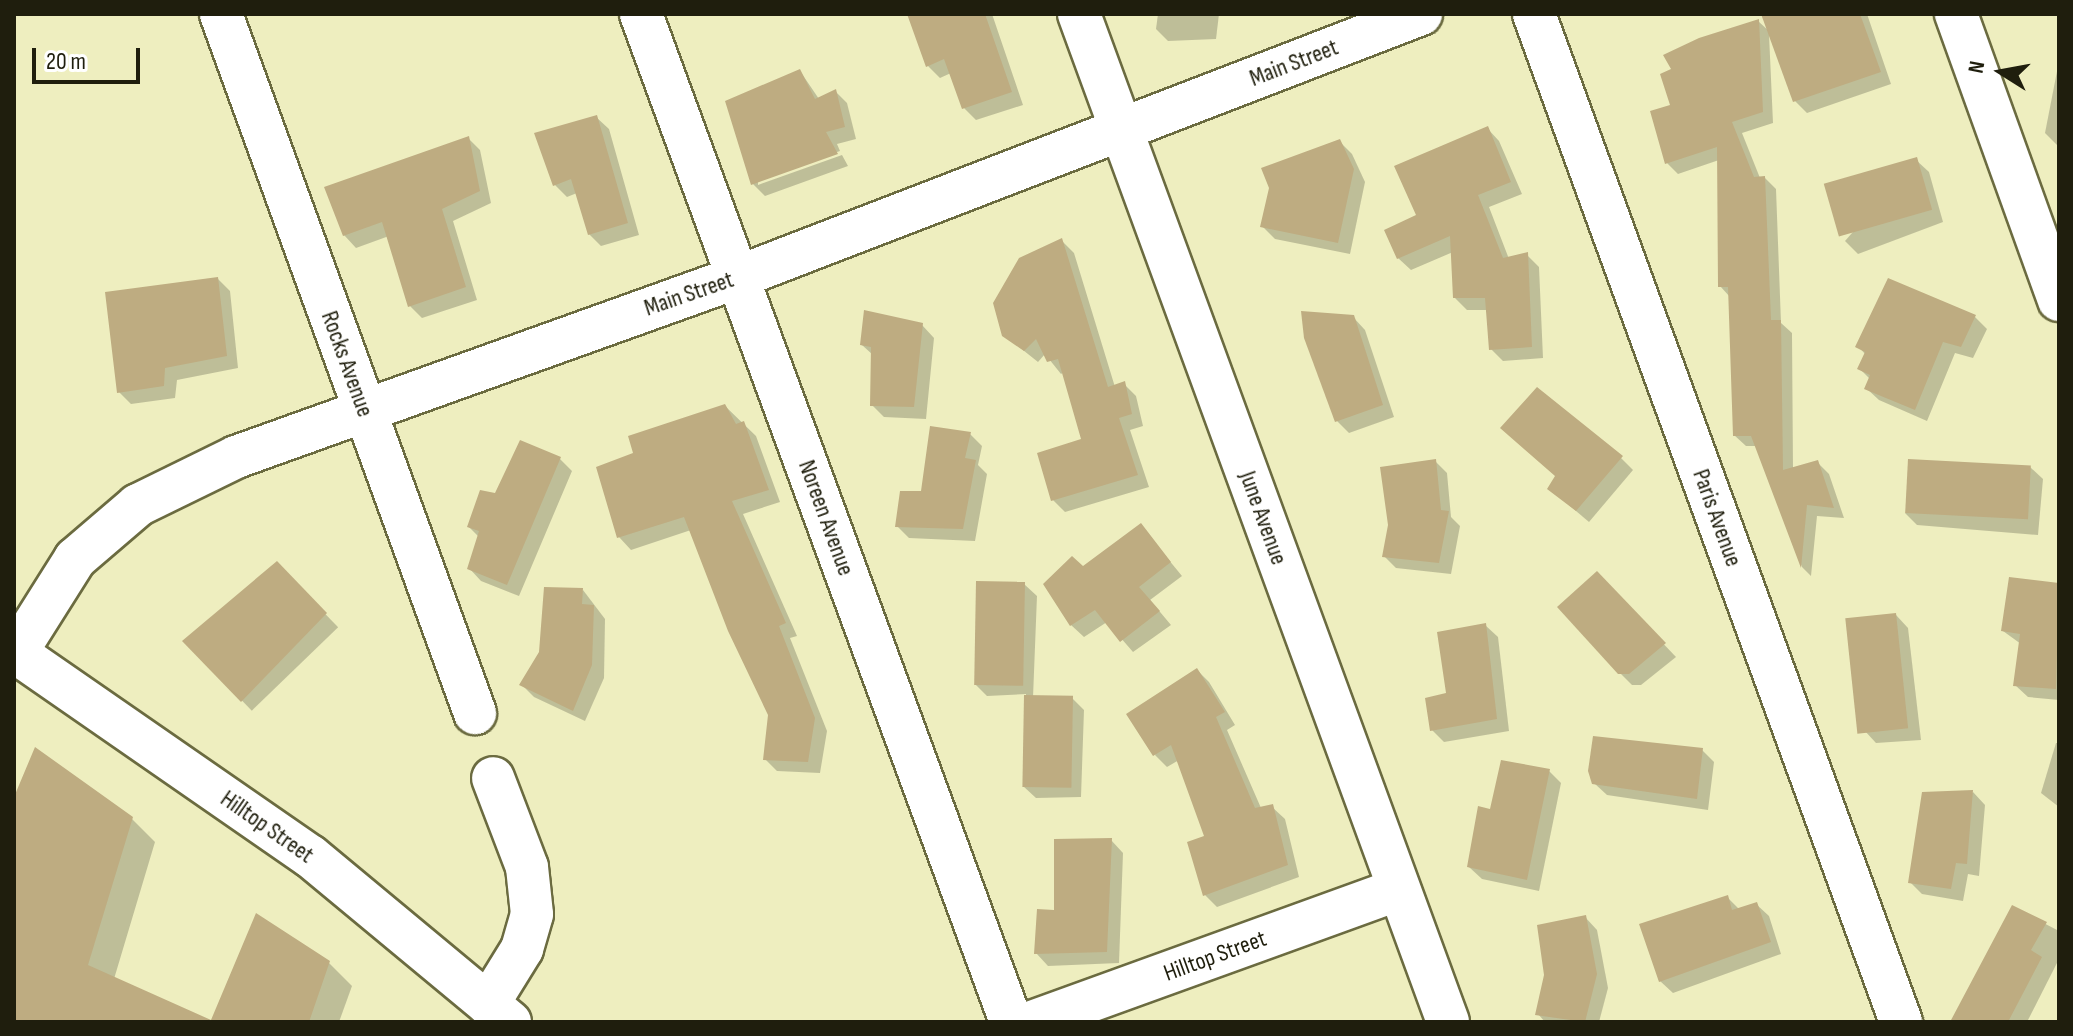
<!DOCTYPE html>
<html>
<head>
<meta charset="utf-8">
<style>
	body { margin:0 }
	#map { position:relative; width:2073px; height:1036px; overflow:hidden; background:#eeeebf; font-family:"Sofia Sans Condensed",sans-serif }
	div>[style] { position:absolute }
	.shadow>* { inset:0; background:#0003; transform-origin:0 0 }
	.building>* { inset:0; background:#beac81; transform-origin:0 0 }
	.roads { filter:drop-shadow(2px 0 #6b6b40) drop-shadow(-2px 0 #6b6b40) drop-shadow(0 2px #6b6b40) drop-shadow(0 -2px #6b6b40) }
	.minor>* { height:42px; margin:-21px; padding:0 21px; transform-origin:21px; border-radius:21px; background:#fff }
	span { translate:-50% -50%; white-space:nowrap; text-align:center; line-height:1.15; -webkit-text-stroke:7px #fff; paint-order:stroke }
	.street-label { font-size:24px; color:#1f1e0d }
	.frame { position:absolute; inset:0; border:16px solid #1f1e0d; pointer-events:none }
	.north { position:absolute; left:1961px; top:32px; width:80px; height:80px; -webkit-text-stroke:6px #fff; paint-order:stroke; rotate:281deg; font-size:22px; font-weight:700; line-height:32px; text-align:center; color:#1f1e0d }
	.north::after { content:''; display:block; margin:auto; width:28px; height:36px; background:#1f1e0d; clip-path:polygon(50% 0,100% 100%,50% 72%,0 100%) }
	.scale { position:absolute; left:32px; top:48px; width:108px; height:36px; box-sizing:border-box; border:4px solid #1f1e0d; border-top:0; padding-left:10px; font-size:24px; line-height:28px; white-space:nowrap; color:#1f1e0d; -webkit-text-stroke:6px #fff; paint-order:stroke }
</style>
</head>
<body>
<div id="map">
	<div class="shadow">
		<div style="clip-path:polygon(926px 14px,992px 14px,1023px 105px,976px 120px,964px 108px,951px 73px,940px 78px,928px 66px)"></div>
		<div style="clip-path:polygon(1158px 14px,1219px 14px,1216px 39px,1168px 41px,1156px 29px)"></div>
		<div style="clip-path:polygon(1777px 14px,1867px 14px,1891px 84px,1807px 113px,1794px 100px,1769px 34px,1773px 123px,1742px 133px,1760px 178px,1765px 178px,1776px 189px,1781px 323px,1792px 333px,1793px 469px,1817px 462px,1829px 474px,1844px 518px,1817px 516px,1811px 576px,1802px 567px,1757px 446px,1746px 446px,1734px 435px,1730px 297px,1720px 286px,1719px 160px,1678px 174px,1667px 163px,1653px 112px,1672px 107px,1758px 21px,1770px 32px)"></div>
		<div style="clip-path:polygon(2059px 61px,2059px 145px,2057px 145px,2045px 133px)"></div>
		<div style="clip-path:polygon(800px 71px,819px 99px,835px 91px,847px 103px,856px 139px,837px 144px,840px 151px,758px 180px,758px 185px,842px 155px,848px 166px,765px 196px,753px 184px)"></div>
		<div style="clip-path:polygon(596px 117px,609px 129px,639px 235px,601px 246px,589px 234px,577px 193px,567px 197px,555px 185px)"></div>
		<div style="clip-path:polygon(1487px 128px,1499px 141px,1522px 194px,1489px 207px,1509px 259px,1527px 255px,1539px 267px,1543px 358px,1503px 361px,1491px 349px,1488px 310px,1467px 310px,1455px 298px,1453px 252px,1411px 270px,1398px 258px,1419px 216px)"></div>
		<div style="clip-path:polygon(468px 138px,480px 150px,491px 203px,453px 221px,477px 300px,422px 318px,410px 306px,389px 236px,356px 248px,344px 235px)"></div>
		<div style="clip-path:polygon(1339px 141px,1352px 154px,1365px 182px,1350px 254px,1275px 239px,1263px 227px)"></div>
		<div style="clip-path:polygon(1916px 160px,1929px 172px,1943px 222px,1858px 254px,1845px 241px)"></div>
		<div style="clip-path:polygon(1062px 241px,1074px 253px,1115px 387px,1124px 384px,1136px 396px,1143px 426px,1130px 430px,1149px 487px,1065px 512px,1053px 500px,1084px 441px,1064px 372px,1061px 374px,1045px 354px,1038px 362px,1004px 335px)"></div>
		<div style="clip-path:polygon(218px 279px,230px 291px,238px 368px,177px 380px,175px 398px,131px 404px,119px 392px)"></div>
		<div style="clip-path:polygon(1353px 317px,1365px 330px,1394px 417px,1349px 433px,1337px 421px)"></div>
		<div style="clip-path:polygon(1975px 317px,1987px 329px,1973px 358px,1955px 353px,1927px 421px,1879px 400px,1866px 388px,1870px 379px,1859px 368px,1865px 354px,1858px 346px)"></div>
		<div style="clip-path:polygon(922px 325px,934px 338px,926px 419px,884px 417px,872px 405px,873px 355px,862px 345px)"></div>
		<div style="clip-path:polygon(725px 406px,756px 436px,780px 502px,743px 514px,797px 636px,790px 638px,827px 731px,820px 773px,777px 771px,765px 759px,770px 715px,691px 530px,631px 550px,619px 537px,599px 468px,635px 454px)"></div>
		<div style="clip-path:polygon(970px 434px,982px 446px,978px 465px,987px 474px,975px 541px,909px 538px,897px 526px)"></div>
		<div style="clip-path:polygon(1621px 458px,1633px 470px,1589px 522px,1550px 489px)"></div>
		<div style="clip-path:polygon(560px 459px,572px 471px,519px 596px,481px 581px,469px 568px,479px 537px,469px 527px,496px 495px)"></div>
		<div style="clip-path:polygon(1435px 461px,1447px 473px,1451px 517px,1460px 526px,1451px 574px,1396px 568px,1384px 556px)"></div>
		<div style="clip-path:polygon(2030px 467px,2043px 479px,2038px 535px,1917px 525px,1905px 513px)"></div>
		<div style="clip-path:polygon(1141px 526px,1182px 576px,1150px 600px,1171px 625px,1133px 652px,1107px 622px,1084px 637px,1071px 625px,1083px 568px)"></div>
		<div style="left:277px;top:564px;width:88px;height:120px;rotate:46deg"></div>
		<div style="clip-path:polygon(1597px 574px,1676px 657px,1641px 685px,1632px 685px,1619px 672px)"></div>
		<div style="clip-path:polygon(2011px 579px,2059px 585px,2059px 700px,2028px 697px,2015px 685px,2021px 644px,2003px 631px)"></div>
		<div style="clip-path:polygon(1024px 584px,1037px 596px,1033px 698px,1072px 698px,1084px 710px,1081px 797px,1036px 798px,1023px 786px,1026px 694px,987px 696px,975px 684px)"></div>
		<div style="clip-path:polygon(583px 590px,605px 619px,604px 678px,585px 721px,534px 697px,522px 685px)"></div>
		<div style="clip-path:polygon(1896px 615px,1908px 628px,1921px 740px,1876px 743px,1864px 730px)"></div>
		<div style="clip-path:polygon(1485px 625px,1498px 637px,1509px 731px,1444px 742px,1432px 730px)"></div>
		<div style="clip-path:polygon(1197px 670px,1209px 682px,1235px 725px,1227px 730px,1261px 808px,1272px 807px,1285px 819px,1299px 877px,1217px 907px,1205px 895px,1207px 837px,1179px 760px,1167px 767px,1155px 755px)"></div>
		<div style="clip-path:polygon(2056px 743px,2059px 743px,2059px 807px,2041px 793px)"></div>
		<div style="clip-path:polygon(1702px 750px,1714px 762px,1708px 810px,1607px 795px,1594px 783px)"></div>
		<div style="clip-path:polygon(1549px 771px,1561px 783px,1539px 891px,1482px 879px,1469px 867px,1491px 811px)"></div>
		<div style="clip-path:polygon(1973px 792px,1985px 805px,1979px 876px,1968px 874px,1963px 901px,1922px 894px,1910px 882px)"></div>
		<div style="clip-path:polygon(14px 802px,132px 819px,155px 842px,114px 979px,210px 1022px,14px 1022px)"></div>
		<div style="clip-path:polygon(1111px 840px,1123px 853px,1119px 963px,1048px 966px,1036px 953px,1055px 912px)"></div>
		<div style="clip-path:polygon(1727px 897px,1740px 910px,1756px 904px,1769px 916px,1781px 954px,1673px 993px,1660px 981px)"></div>
		<div style="clip-path:polygon(2013px 907px,2059px 931px,2059px 959px,2027px 1022px,1952px 1022px)"></div>
		<div style="clip-path:polygon(1585px 917px,1597px 930px,1608px 988px,1599px 1022px,1545px 1022px,1538px 1014px)"></div>
		<div style="clip-path:polygon(328px 962px,352px 986px,339px 1022px,212px 1022px)"></div>
	</div>
	<div class="building">
		<div style="clip-path:polygon(907px 14px,985px 14px,1012px 92px,962px 109px,944px 59px,926px 67px)"></div>
		<div style="clip-path:polygon(1761px 14px,1860px 14px,1881px 72px,1793px 102px)"></div>
		<div style="clip-path:polygon(1759px 19px,1763px 112px,1732px 122px,1754px 177px,1765px 176px,1771px 320px,1781px 320px,1783px 470px,1818px 460px,1834px 508px,1807px 505px,1801px 568px,1751px 436px,1733px 436px,1728px 287px,1718px 287px,1717px 147px,1665px 164px,1650px 111px,1670px 105px,1660px 74px,1671px 69px,1663px 55px,1699px 38px)"></div>
		<div style="clip-path:polygon(800px 69px,815px 99px,836px 89px,845px 127px,826px 132px,838px 154px,751px 185px,725px 101px)"></div>
		<div style="clip-path:polygon(597px 115px,628px 223px,588px 235px,571px 179px,553px 186px,534px 133px)"></div>
		<div style="clip-path:polygon(1488px 126px,1511px 182px,1478px 195px,1503px 258px,1528px 252px,1532px 347px,1489px 350px,1485px 298px,1453px 298px,1450px 236px,1397px 259px,1384px 230px,1416px 215px,1394px 166px)"></div>
		<div style="clip-path:polygon(469px 136px,480px 191px,442px 209px,466px 287px,408px 307px,382px 222px,343px 236px,324px 187px)"></div>
		<div style="clip-path:polygon(1340px 139px,1354px 169px,1338px 243px,1260px 227px,1269px 188px,1261px 168px)"></div>
		<div style="left:1917px;top:157px;width:55px;height:97px;rotate:74deg"></div>
		<div style="clip-path:polygon(1062px 238px,1108px 387px,1125px 381px,1132px 414px,1119px 418px,1138px 475px,1051px 501px,1037px 453px,1081px 439px,1058px 359px,1047px 362px,1036px 339px,1024px 351px,1002px 336px,993px 303px,1019px 258px)"></div>
		<div style="clip-path:polygon(218px 277px,227px 356px,165px 368px,164px 386px,117px 393px,105px 292px)"></div>
		<div style="clip-path:polygon(1888px 278px,1976px 315px,1961px 347px,1943px 342px,1915px 410px,1864px 389px,1870px 375px,1857px 369px,1865px 352px,1855px 347px)"></div>
		<div style="clip-path:polygon(864px 310px,923px 323px,914px 407px,870px 406px,871px 347px,860px 345px)"></div>
		<div style="clip-path:polygon(1301px 311px,1354px 315px,1383px 405px,1335px 422px,1304px 338px)"></div>
		<div style="clip-path:polygon(1537px 387px,1623px 456px,1576px 511px,1547px 489px,1555px 476px,1500px 428px)"></div>
		<div style="clip-path:polygon(725px 404px,736px 424px,744px 421px,769px 490px,732px 501px,786px 623px,779px 626px,815px 718px,808px 762px,763px 760px,768px 715px,728px 631px,684px 517px,617px 538px,596px 467px,633px 453px,628px 436px)"></div>
		<div style="clip-path:polygon(930px 426px,971px 432px,965px 458px,976px 460px,963px 529px,895px 527px,900px 491px,921px 491px)"></div>
		<div style="clip-path:polygon(520px 440px,561px 457px,507px 585px,467px 569px,479px 531px,467px 527px,480px 490px,495px 493px)"></div>
		<div style="clip-path:polygon(1436px 459px,1441px 510px,1449px 511px,1439px 563px,1382px 557px,1388px 525px,1380px 467px)"></div>
		<div style="left:1908px;top:459px;width:123px;height:54px;rotate:3deg"></div>
		<div style="clip-path:polygon(1141px 523px,1171px 562px,1139px 587px,1160px 611px,1120px 642px,1095px 610px,1070px 626px,1043px 584px,1072px 556px,1083px 566px)"></div>
		<div style="clip-path:polygon(277px 561px,327px 613px,241px 702px,182px 641px)"></div>
		<div style="clip-path:polygon(1597px 571px,1666px 643px,1629px 674px,1618px 674px,1557px 607px)"></div>
		<div style="clip-path:polygon(2009px 577px,2059px 583px,2056px 689px,2013px 686px,2020px 634px,2001px 631px)"></div>
		<div style="left:976px;top:581px;width:49px;height:104px;rotate:1deg"></div>
		<div style="clip-path:polygon(544px 587px,583px 588px,582px 604px,594px 605px,592px 665px,573px 711px,519px 685px,539px 652px)"></div>
		<div style="left:1896px;top:613px;width:116px;height:51px;rotate:84deg"></div>
		<div style="clip-path:polygon(1486px 623px,1497px 719px,1430px 731px,1425px 698px,1446px 693px,1437px 632px)"></div>
		<div style="clip-path:polygon(1197px 668px,1225px 712px,1216px 717px,1255px 808px,1273px 804px,1288px 865px,1203px 896px,1187px 842px,1204px 836px,1171px 745px,1153px 756px,1126px 714px)"></div>
		<div style="left:1024px;top:695px;width:49px;height:92px;rotate:1deg"></div>
		<div style="clip-path:polygon(1593px 736px,1703px 748px,1697px 799px,1592px 784px,1588px 771px)"></div>
		<div style="clip-path:polygon(35px 747px,133px 817px,88px 965px,211px 1020px,256px 913px,330px 961px,309px 1022px,14px 1022px,14px 797px)"></div>
		<div style="clip-path:polygon(1501px 760px,1550px 769px,1527px 880px,1467px 867px,1478px 806px,1490px 809px)"></div>
		<div style="clip-path:polygon(1973px 790px,1967px 864px,1956px 863px,1951px 889px,1908px 883px,1922px 792px)"></div>
		<div style="clip-path:polygon(1112px 838px,1107px 952px,1034px 954px,1037px 909px,1054px 910px,1054px 839px)"></div>
		<div style="clip-path:polygon(1728px 895px,1732px 910px,1757px 902px,1771px 942px,1659px 982px,1639px 924px)"></div>
		<div style="clip-path:polygon(2012px 905px,2047px 922px,2031px 950px,2042px 957px,2008px 1022px,1950px 1022px)"></div>
		<div style="clip-path:polygon(1586px 915px,1597px 974px,1585px 1022px,1535px 1015px,1544px 975px,1537px 925px)"></div>
	</div>
	<div class="roads">
		<div class="minor">
			<div style="left:221px;top:14px;width:744px;rotate:70.03deg"></div>
			<div style="left:641px;top:14px;width:1074px;rotate:69.84deg"></div>
			<div style="left:1079px;top:14px;width:1073px;rotate:69.89deg"></div>
			<div style="left:1534px;top:14px;width:1073px;rotate:69.99deg"></div>
			<div style="left:1956px;top:14px;width:304px;rotate:70.2deg"></div>
			<div style="left:14px;top:646px;width:6px;rotate:81deg"></div>
			<div style="left:15px;top:652px;width:359px;rotate:34.7deg"></div>
			<div style="left:310px;top:856px;width:260px;rotate:39.7deg"></div>
			<div style="left:14px;top:656px;width:115px;rotate:-57.8deg"></div>
			<div style="left:75px;top:559px;width:83px;rotate:-40.6deg"></div>
			<div style="left:138px;top:505px;width:109px;rotate:-26.1deg"></div>
			<div style="left:236px;top:457px;width:533px;rotate:-19.73deg"></div>
			<div style="left:738px;top:277px;width:732px;rotate:-21.06deg"></div>
			<div style="left:488px;top:1004px;width:65px;rotate:-58.3deg"></div>
			<div style="left:522px;top:949px;width:36px;rotate:-74deg"></div>
			<div style="left:532px;top:914px;width:47px;rotate:-96.1deg"></div>
			<div style="left:527px;top:867px;width:95px;rotate:-110.9deg"></div>
			<div style="left:1032px;top:1022px;width:390px;rotate:-19.9deg"></div>
		</div>
	</div>
	<div class="street-label">
		<span style="left:1294px;top:63px;rotate:-21deg">Main Street</span>
		<span style="left:689px;top:294px;rotate:-19deg">Main Street</span>
		<span style="left:347px;top:364px;rotate:70deg">Rocks Avenue</span>
		<span style="left:826px;top:518px;rotate:70deg">Noreen Avenue</span>
		<span style="left:1263px;top:518px;rotate:70deg">June Avenue</span>
		<span style="left:1717px;top:518px;rotate:70deg">Paris Avenue</span>
		<span style="left:267px;top:827px;rotate:35deg">Hilltop Street</span>
		<span style="left:1215px;top:956px;rotate:-20deg">Hilltop Street</span>
	</div>
	<div class="frame"></div>
	<div class="north">N</div>
	<div class="scale">20 m</div>
</div>
</body>
</html>
